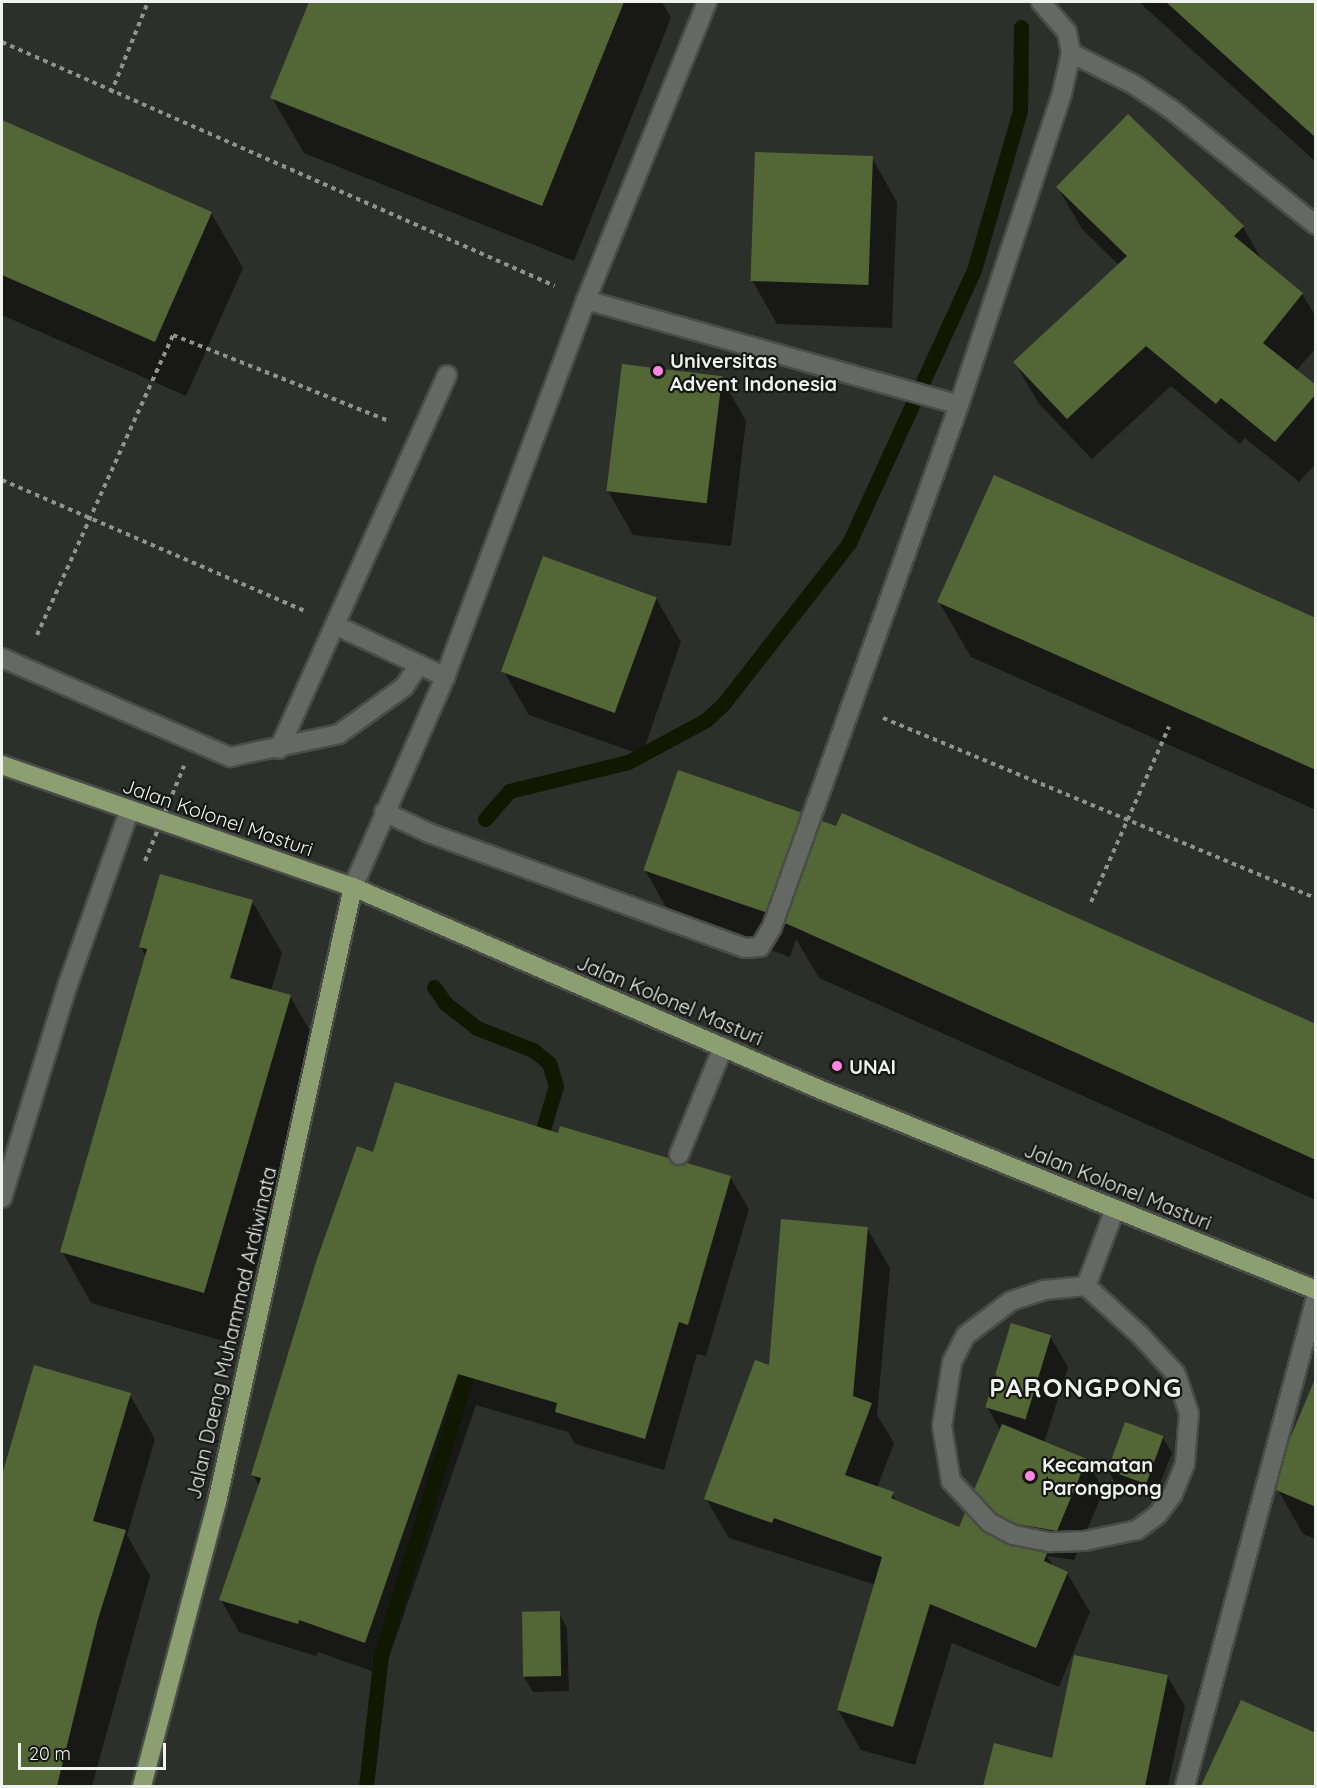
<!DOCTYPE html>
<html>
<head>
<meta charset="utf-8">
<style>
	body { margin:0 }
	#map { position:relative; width:1317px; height:1788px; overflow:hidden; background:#2d2f2b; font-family:Quicksand,sans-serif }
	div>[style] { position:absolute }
	.shadow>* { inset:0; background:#0007 }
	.stream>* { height:15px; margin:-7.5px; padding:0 7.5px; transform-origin:7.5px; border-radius:7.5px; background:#101802 }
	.building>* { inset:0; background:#536736; transform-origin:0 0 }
	.path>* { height:4px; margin-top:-2px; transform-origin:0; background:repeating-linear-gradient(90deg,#919390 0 4.5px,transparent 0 9px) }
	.roads { filter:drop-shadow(2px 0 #4a4c48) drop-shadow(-2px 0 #4a4c48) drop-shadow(0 2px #4a4c48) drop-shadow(0 -2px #4a4c48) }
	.minor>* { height:18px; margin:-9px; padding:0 9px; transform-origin:9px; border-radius:9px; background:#666864 }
	.major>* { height:18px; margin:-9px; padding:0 9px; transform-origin:9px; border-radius:9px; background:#8c9f71 }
	.path-bridge>* { height:4px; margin-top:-2px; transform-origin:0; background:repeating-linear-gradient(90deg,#919390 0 4.5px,transparent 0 9px) }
	.dots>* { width:16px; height:16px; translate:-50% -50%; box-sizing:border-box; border:3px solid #161715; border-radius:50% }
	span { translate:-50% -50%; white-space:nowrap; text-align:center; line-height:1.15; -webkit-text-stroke:4.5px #161715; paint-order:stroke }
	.poi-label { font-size:20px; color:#f0f2ef; font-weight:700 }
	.left { translate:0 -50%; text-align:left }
	.street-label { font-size:20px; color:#f0f2ef }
	.district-label { font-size:26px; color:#f0f2ef; font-weight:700; letter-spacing:1.5px }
	.frame { position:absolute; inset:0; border:3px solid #f0f2ef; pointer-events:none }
	.scale { position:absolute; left:18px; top:1743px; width:148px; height:27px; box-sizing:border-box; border:3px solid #f0f2ef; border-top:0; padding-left:8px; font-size:18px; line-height:21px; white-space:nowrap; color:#f0f2ef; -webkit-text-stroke:4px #161715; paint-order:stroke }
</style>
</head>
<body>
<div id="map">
	<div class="shadow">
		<div style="clip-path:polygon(311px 2px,662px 2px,671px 18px,574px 261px,304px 153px,272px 98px)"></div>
		<div style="clip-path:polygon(1139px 2px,1316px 2px,1316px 162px)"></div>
		<div style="clip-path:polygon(2px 122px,211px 213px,243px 268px,186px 396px,2px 315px)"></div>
		<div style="clip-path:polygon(872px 158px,897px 202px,892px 328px,777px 324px,752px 280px)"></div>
		<div style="clip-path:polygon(1058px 188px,1243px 227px,1263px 262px,1302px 294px,1316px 317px,1316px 348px,1296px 371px,1316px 387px,1316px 463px,1299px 482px,1245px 438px,1240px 444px,1171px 386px,1092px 459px,1039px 404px,1015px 363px,1119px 265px,1082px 229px)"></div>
		<div style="clip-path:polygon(721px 377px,746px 421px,731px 546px,633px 535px,608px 491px)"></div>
		<div style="clip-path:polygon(656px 598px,681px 642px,642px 755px,529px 715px,504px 672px)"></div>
		<div style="clip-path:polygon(939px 602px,1316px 620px,1316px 810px,971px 657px)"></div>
		<div style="clip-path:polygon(800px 814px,816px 842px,837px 827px,1316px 1026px,1316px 1200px,819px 978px,796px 939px,790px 957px,670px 914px,645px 870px)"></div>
		<div style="clip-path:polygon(252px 901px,282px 953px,271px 991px,290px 996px,320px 1048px,234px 1344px,91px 1303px,62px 1251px,146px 957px,141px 947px)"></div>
		<div style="clip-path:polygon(559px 1135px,675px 1167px,730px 1177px,749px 1209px,706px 1356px,697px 1354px,664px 1470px,575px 1444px,568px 1432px,476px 1405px,383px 1675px,318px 1652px,316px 1656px,239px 1632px,221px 1600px,260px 1487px,253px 1475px,374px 1154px)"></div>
		<div style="clip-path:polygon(867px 1228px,890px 1268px,877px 1415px,894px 1443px,877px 1488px,892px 1494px,898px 1503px,960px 1528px,1027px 1550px,994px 1520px,976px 1490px,1000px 1430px,987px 1406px,1050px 1336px,1068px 1367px,1044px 1443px,1086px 1460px,1104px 1490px,1074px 1560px,1047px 1556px,1054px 1567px,1067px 1573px,1090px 1612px,1059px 1687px,952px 1643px,915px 1765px,861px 1750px,838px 1710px,876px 1585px,729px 1538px,706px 1499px,770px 1368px)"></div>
		<div style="clip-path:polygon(35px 1367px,130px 1395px,155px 1439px,127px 1535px,150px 1576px,92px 1786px,2px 1786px,2px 1480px)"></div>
		<div style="clip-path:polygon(1316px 1383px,1316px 1539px,1303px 1534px,1278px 1490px)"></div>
		<div style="clip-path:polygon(1163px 1438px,1172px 1453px,1154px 1499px,1116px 1484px,1107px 1469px)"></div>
		<div style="clip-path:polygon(559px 1613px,567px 1628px,569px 1691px,533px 1692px,524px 1677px)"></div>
		<div style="clip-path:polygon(1167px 1676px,1185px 1706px,1168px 1786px,984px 1786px,995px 1745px,1053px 1760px)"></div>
		<div style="clip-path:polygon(1316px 1735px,1316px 1786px,1258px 1786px,1238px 1778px)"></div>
	</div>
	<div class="stream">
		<div style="left:485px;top:819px;width:37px;rotate:-49deg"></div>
		<div style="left:509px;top:791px;width:122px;rotate:-13.7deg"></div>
		<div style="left:628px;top:762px;width:89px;rotate:-28.3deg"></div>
		<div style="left:706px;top:720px;width:25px;rotate:-43deg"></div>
		<div style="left:724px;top:703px;width:203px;rotate:-52deg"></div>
		<div style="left:849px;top:543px;width:300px;rotate:-65.4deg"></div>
		<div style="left:974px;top:270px;width:166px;rotate:-73.9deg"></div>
		<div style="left:1020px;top:111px;width:84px;rotate:-89.3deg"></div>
		<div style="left:434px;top:987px;width:19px;rotate:55deg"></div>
		<div style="left:445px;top:1003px;width:41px;rotate:38deg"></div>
		<div style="left:477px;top:1028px;width:60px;rotate:21.4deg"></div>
		<div style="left:533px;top:1050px;width:21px;rotate:39deg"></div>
		<div style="left:549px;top:1063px;width:24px;rotate:73deg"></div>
		<div style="left:556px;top:1086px;width:63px;rotate:106.7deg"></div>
		<div style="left:366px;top:1786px;width:132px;rotate:-83.5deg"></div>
		<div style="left:381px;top:1655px;width:311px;rotate:-73deg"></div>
	</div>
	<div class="building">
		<div style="clip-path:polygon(309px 2px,624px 2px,542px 206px,270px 98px)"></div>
		<div style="clip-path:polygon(1166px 2px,1316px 2px,1316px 138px)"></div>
		<div style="clip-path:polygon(1128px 114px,1244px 226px,1234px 236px,1303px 293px,1263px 343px,1316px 385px,1316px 394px,1275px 442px,1221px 398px,1216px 404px,1146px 346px,1067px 419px,1013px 362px,1127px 256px,1056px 187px)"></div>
		<div style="clip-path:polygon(2px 120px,212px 212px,155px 342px,2px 275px)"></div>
		<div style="left:755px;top:152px;width:118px;height:129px;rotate:2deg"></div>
		<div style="left:622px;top:364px;width:101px;height:128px;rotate:7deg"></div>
		<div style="clip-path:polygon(994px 475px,1316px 618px,1316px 770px,937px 602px)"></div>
		<div style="left:543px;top:556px;width:121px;height:123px;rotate:20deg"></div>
		<div style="left:678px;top:770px;width:130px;height:106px;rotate:19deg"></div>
		<div style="clip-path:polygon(842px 813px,1316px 1024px,1316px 1160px,785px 923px,822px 821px,836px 826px)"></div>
		<div style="clip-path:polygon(160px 874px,253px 900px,230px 978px,291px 995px,204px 1293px,60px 1252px,147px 949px,139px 947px)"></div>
		<div style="clip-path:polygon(395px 1082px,558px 1133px,560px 1126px,668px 1158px,675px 1166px,687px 1163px,731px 1176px,688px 1325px,679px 1322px,645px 1439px,555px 1412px,557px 1403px,458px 1374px,365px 1643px,299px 1620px,298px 1624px,219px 1600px,261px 1478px,251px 1475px,316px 1262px,357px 1146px,373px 1152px)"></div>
		<div style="clip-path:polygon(781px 1219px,868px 1227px,853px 1396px,872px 1403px,845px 1475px,894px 1492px,891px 1498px,959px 1527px,965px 1513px,985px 1533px,1011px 1546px,1047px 1553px,1044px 1561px,1068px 1572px,1036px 1648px,930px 1604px,893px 1727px,837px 1710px,882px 1557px,774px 1518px,772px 1523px,704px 1499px,755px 1360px,769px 1365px)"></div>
		<div style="left:1011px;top:1323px;width:42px;height:88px;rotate:17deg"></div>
		<div style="clip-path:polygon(34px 1365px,131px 1393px,93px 1521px,126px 1530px,98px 1619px,57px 1786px,2px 1786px,2px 1475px)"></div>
		<div style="clip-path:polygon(1315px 1379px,1316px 1379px,1316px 1507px,1276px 1490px,1289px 1441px)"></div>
		<div style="left:1125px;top:1422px;width:41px;height:51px;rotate:20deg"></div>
		<div style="clip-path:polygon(1002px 1424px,1087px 1459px,1057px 1531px,1017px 1524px,997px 1514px,974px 1490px)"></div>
		<div style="left:560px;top:1611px;width:65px;height:38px;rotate:89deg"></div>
		<div style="clip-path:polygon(1074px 1655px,1168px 1675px,1145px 1786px,983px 1786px,994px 1743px,1052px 1758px)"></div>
		<div style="clip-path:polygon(1241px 1700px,1316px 1733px,1316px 1786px,1201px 1786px)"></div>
	</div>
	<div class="path">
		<div style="left:2px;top:42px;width:604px;rotate:23.81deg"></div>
		<div style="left:111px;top:93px;width:98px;rotate:-67.9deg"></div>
		<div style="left:2px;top:480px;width:329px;rotate:23.4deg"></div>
		<div style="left:37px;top:635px;width:329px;rotate:-65.6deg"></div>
		<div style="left:173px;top:335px;width:232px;rotate:21.7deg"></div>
		<div style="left:883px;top:718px;width:469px;rotate:22.6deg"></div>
		<div style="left:1091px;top:902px;width:192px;rotate:-66deg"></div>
	</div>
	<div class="roads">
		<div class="minor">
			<div style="left:1071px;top:53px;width:69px;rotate:26.6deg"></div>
			<div style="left:1133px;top:84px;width:47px;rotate:33.7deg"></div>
			<div style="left:1172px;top:110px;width:184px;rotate:38.6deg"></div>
			<div style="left:586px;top:300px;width:387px;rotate:15.7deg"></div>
			<div style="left:335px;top:625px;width:122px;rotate:25.3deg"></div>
			<div style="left:2px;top:658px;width:249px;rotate:23.5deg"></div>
			<div style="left:230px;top:757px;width:111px;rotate:-11.9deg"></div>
			<div style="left:339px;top:734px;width:80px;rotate:-35.9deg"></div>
			<div style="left:404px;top:687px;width:27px;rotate:-56deg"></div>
			<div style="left:279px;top:749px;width:410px;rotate:-65.8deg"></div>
			<div style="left:384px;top:812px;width:50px;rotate:25deg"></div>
			<div style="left:429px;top:833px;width:336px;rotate:20deg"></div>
			<div style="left:745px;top:948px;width:15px;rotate:-4deg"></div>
			<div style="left:760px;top:947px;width:23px;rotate:-59deg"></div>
			<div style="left:772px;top:927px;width:554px;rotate:-70.29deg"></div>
			<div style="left:959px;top:405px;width:329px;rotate:-71.7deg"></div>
			<div style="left:1062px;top:93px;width:41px;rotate:-77.3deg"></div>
			<div style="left:1071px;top:53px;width:21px;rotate:-101deg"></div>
			<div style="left:1067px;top:32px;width:40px;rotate:-131deg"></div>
			<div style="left:353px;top:887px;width:229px;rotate:-66.3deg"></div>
			<div style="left:445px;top:677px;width:403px;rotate:-69.5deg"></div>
			<div style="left:586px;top:300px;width:322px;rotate:-67.9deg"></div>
			<div style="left:679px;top:1155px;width:117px;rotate:-67.8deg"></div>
			<div style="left:2px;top:1198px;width:224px;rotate:-72.9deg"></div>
			<div style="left:68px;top:984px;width:182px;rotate:-70.5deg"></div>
			<div style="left:1086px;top:1286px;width:72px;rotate:42.2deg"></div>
			<div style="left:1139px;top:1334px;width:54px;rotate:47.2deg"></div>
			<div style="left:1176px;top:1374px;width:41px;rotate:71.6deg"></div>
			<div style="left:1189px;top:1413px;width:51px;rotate:94.5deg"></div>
			<div style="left:1185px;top:1464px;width:32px;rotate:112deg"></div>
			<div style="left:1173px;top:1494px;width:26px;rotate:127deg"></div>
			<div style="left:1157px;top:1515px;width:25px;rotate:143deg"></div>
			<div style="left:1137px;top:1530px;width:54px;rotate:168.3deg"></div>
			<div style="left:1084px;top:1541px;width:35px;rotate:178deg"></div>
			<div style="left:1049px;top:1542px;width:37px;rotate:-169deg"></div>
			<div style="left:1013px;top:1535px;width:26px;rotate:-152deg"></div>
			<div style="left:990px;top:1523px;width:57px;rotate:-132.9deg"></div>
			<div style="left:951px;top:1481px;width:56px;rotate:-99.3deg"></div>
			<div style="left:942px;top:1426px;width:65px;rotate:-81.1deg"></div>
			<div style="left:952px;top:1362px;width:30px;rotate:-63deg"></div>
			<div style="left:966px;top:1335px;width:56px;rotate:-37.1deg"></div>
			<div style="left:1011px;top:1301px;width:35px;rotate:-18deg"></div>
			<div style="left:1044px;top:1290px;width:42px;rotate:-5.4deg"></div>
			<div style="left:1086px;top:1286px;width:82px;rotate:-69.4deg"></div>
			<div style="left:1185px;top:1786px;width:505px;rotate:-74.97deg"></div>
		</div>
		<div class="major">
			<div style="left:2px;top:765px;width:372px;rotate:19.2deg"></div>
			<div style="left:353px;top:887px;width:508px;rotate:23.44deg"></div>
			<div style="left:819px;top:1089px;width:536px;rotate:22.02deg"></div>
			<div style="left:142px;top:1786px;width:294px;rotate:-75.2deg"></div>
			<div style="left:217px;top:1502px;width:630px;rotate:-77.53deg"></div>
		</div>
	</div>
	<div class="path-bridge">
		<div style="left:145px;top:861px;width:103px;rotate:-67.7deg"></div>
	</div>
	<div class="dots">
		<div style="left:658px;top:371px;background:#fd86e1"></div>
		<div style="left:837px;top:1066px;background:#fd86e1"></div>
		<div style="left:1030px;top:1476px;background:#fd86e1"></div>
	</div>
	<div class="poi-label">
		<span class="left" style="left:670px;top:372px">Universitas<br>Advent Indonesia</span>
		<span class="left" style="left:849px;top:1066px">UNAI</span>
		<span class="left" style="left:1042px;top:1476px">Kecamatan<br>Parongpong</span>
	</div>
	<div class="street-label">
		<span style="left:218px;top:817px;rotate:19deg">Jalan Kolonel Masturi</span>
		<span style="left:670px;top:1000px;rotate:23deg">Jalan Kolonel Masturi</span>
		<span style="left:1118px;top:1186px;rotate:22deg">Jalan Kolonel Masturi</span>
		<span style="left:231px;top:1333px;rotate:-77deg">Jalan Daeng Muhammad Ardiwinata</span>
	</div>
	<div class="district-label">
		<span style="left:1086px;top:1388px">PARONGPONG</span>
	</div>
	<div class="frame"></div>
	<div class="scale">20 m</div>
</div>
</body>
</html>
